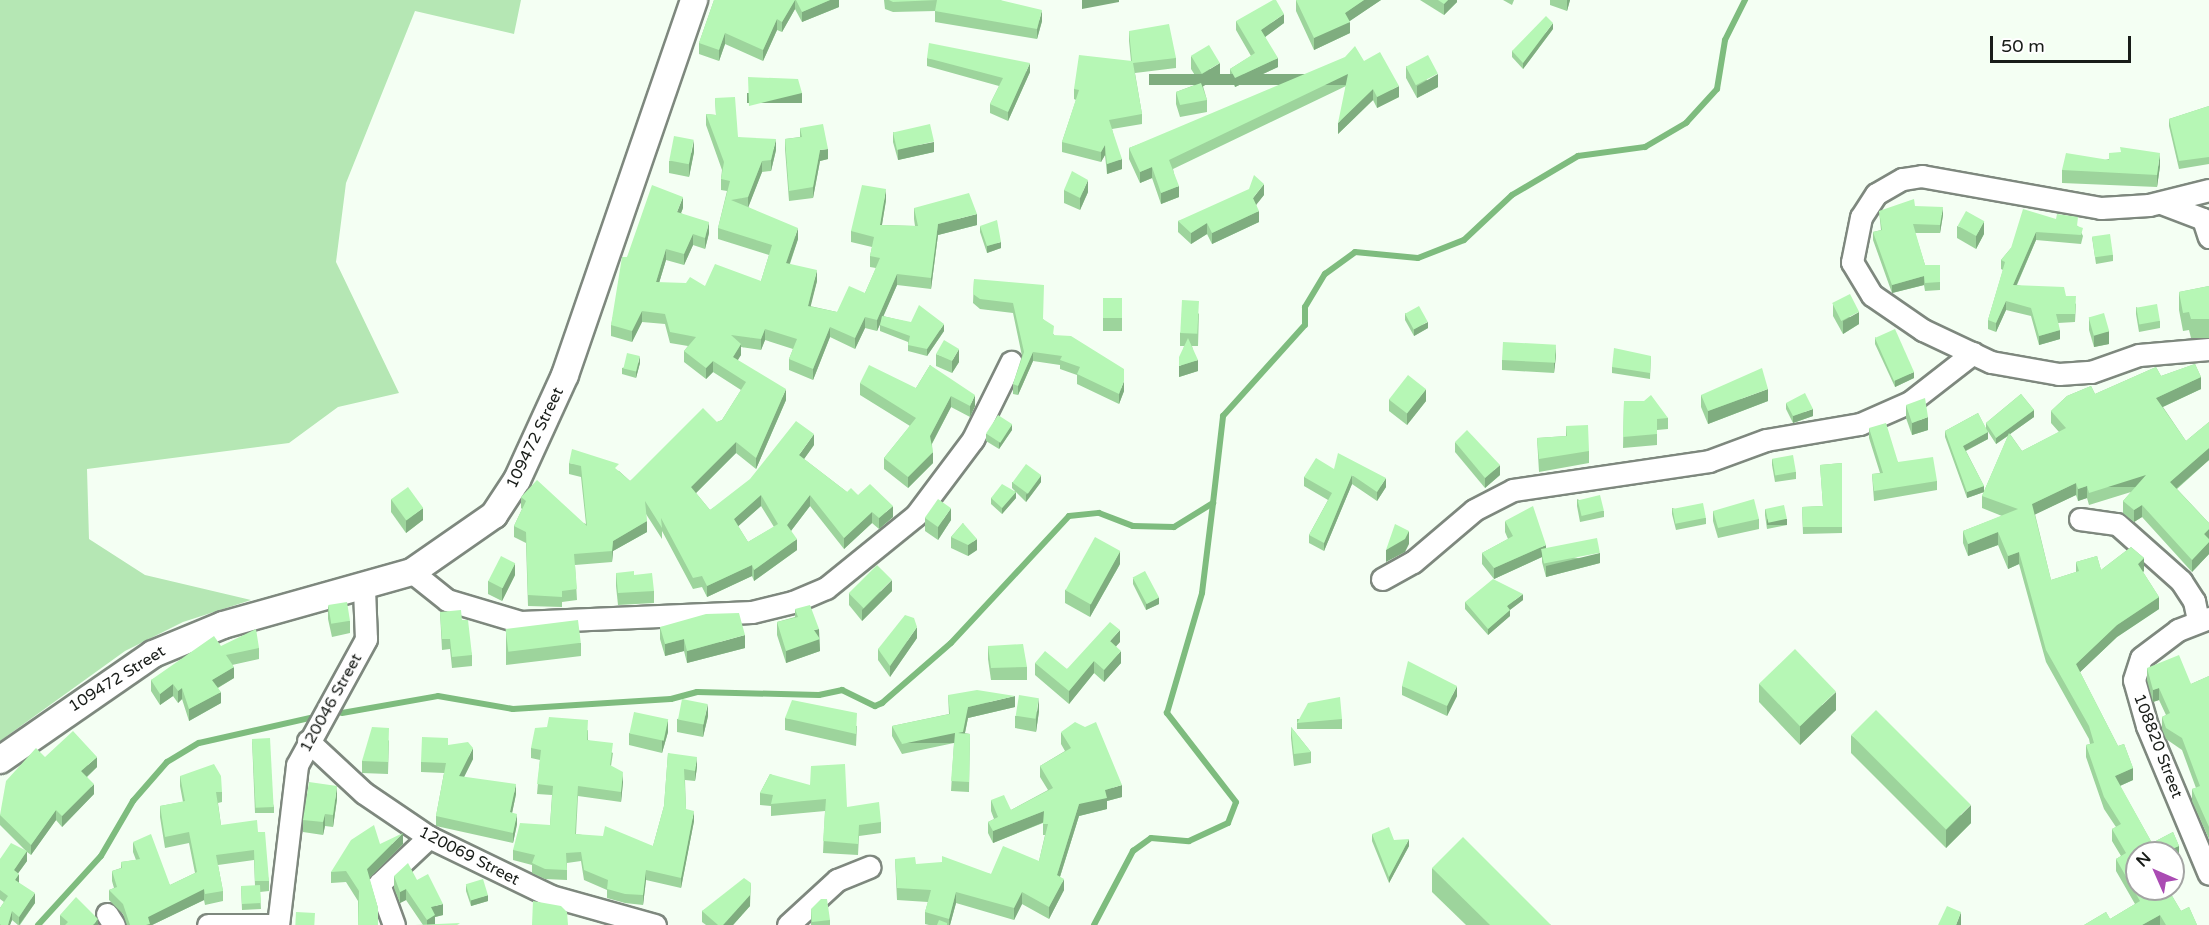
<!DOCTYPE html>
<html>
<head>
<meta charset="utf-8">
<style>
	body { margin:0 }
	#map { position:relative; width:2209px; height:925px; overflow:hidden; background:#f4fff3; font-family:"Varela Round",sans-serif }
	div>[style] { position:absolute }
	.green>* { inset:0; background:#b5e7b4 }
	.stream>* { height:6px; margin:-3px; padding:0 3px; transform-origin:3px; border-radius:3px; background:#7ebc7e }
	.roads { filter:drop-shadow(2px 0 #7e887e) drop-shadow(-2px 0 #7e887e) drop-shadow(0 2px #7e887e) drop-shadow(0 -2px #7e887e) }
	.minor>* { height:21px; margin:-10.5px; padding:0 10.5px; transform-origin:10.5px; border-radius:10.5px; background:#fff }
	.tertiary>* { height:26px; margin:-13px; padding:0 13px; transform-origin:13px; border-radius:13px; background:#fff }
	.wall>* { inset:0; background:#9dd49c; transform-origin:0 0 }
	.shaded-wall>* { inset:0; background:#7fad7f; transform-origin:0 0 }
	.building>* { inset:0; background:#b6f7b5; transform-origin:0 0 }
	span { translate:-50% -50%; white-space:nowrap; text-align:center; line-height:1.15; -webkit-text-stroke:4.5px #fff; paint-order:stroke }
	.street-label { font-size:16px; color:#181c18 }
	.north { position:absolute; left:2125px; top:841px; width:60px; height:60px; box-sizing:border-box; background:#fff; border:2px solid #a3a4a3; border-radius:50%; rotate:315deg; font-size:16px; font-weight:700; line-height:24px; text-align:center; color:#181c18 }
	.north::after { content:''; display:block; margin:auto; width:21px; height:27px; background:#aa4bb3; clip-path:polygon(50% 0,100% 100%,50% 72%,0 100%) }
	.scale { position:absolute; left:1990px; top:36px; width:141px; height:27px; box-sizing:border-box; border:3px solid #181c18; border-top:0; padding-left:8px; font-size:18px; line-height:21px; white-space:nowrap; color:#181c18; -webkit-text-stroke:4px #fff; paint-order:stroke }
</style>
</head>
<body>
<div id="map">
	<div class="green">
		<div style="clip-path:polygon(0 0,521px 0,514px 34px,415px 11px,346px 183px,336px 262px,399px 393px,338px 407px,289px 443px,87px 469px,89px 539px,145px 575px,251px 600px,183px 622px,125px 651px,0 741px)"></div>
	</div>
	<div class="stream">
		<div style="left:342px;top:713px;width:97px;rotate:-10deg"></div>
		<div style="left:438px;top:696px;width:76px;rotate:9.8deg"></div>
		<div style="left:513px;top:709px;width:158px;rotate:-3.6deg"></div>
		<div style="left:671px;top:699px;width:27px;rotate:-15deg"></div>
		<div style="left:697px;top:692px;width:122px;rotate:1.4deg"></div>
		<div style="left:819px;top:695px;width:24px;rotate:-12deg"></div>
		<div style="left:842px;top:690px;width:37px;rotate:26deg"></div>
		<div style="left:875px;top:706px;width:8px;rotate:-23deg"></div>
		<div style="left:882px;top:703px;width:91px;rotate:-41deg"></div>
		<div style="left:951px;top:643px;width:173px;rotate:-47.1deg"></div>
		<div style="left:1069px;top:516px;width:30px;rotate:-6deg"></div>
		<div style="left:1099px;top:513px;width:36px;rotate:21deg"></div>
		<div style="left:1133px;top:526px;width:41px;rotate:1.4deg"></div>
		<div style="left:1174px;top:527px;width:46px;rotate:-31.6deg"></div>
		<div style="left:1213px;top:503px;width:88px;rotate:-83.4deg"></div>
		<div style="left:1223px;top:416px;width:122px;rotate:-48deg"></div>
		<div style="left:1305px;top:325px;width:18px;rotate:-90deg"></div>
		<div style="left:1305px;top:307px;width:39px;rotate:-59deg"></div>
		<div style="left:1325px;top:274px;width:37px;rotate:-36deg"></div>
		<div style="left:1355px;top:252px;width:63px;rotate:5.4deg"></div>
		<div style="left:1418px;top:258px;width:49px;rotate:-21.4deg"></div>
		<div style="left:1464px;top:240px;width:66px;rotate:-43.2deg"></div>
		<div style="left:1512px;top:195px;width:77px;rotate:-30.6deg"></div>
		<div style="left:1578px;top:156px;width:68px;rotate:-7.7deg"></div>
		<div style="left:1645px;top:147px;width:48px;rotate:-30.3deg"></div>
		<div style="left:1686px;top:123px;width:46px;rotate:-47.6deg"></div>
		<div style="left:1717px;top:89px;width:50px;rotate:-80.7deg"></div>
		<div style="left:1725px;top:40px;width:45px;rotate:-63.4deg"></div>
		<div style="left:38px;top:925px;width:93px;rotate:-47.6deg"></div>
		<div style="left:101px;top:856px;width:64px;rotate:-59.8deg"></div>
		<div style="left:133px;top:801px;width:52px;rotate:-48.9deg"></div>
		<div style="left:167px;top:762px;width:37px;rotate:-31deg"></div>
		<div style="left:199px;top:743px;width:114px;rotate:-12.7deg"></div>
		<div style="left:1094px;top:925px;width:84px;rotate:-62.2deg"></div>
		<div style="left:1133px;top:851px;width:22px;rotate:-36deg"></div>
		<div style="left:1151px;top:838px;width:38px;rotate:5deg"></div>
		<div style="left:1189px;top:841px;width:43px;rotate:-24.8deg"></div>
		<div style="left:1228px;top:823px;width:22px;rotate:-69deg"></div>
		<div style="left:1236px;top:802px;width:113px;rotate:-127.8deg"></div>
		<div style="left:1167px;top:713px;width:125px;rotate:-73.7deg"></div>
		<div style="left:1202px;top:593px;width:91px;rotate:-83deg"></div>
	</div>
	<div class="roads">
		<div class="minor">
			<div style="left:2209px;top:190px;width:62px;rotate:166deg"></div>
			<div style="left:2149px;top:205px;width:48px;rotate:176.4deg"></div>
			<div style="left:2101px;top:208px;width:182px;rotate:-169.9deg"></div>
			<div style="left:1922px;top:176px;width:20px;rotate:171deg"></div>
			<div style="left:1902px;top:179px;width:30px;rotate:150deg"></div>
			<div style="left:1876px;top:194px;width:27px;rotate:123deg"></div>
			<div style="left:1861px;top:217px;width:46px;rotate:101.3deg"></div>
			<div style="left:1852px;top:262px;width:39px;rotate:59deg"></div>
			<div style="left:1872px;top:295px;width:62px;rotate:34.5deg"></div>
			<div style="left:1923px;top:330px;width:75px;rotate:25.2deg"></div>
			<div style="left:1991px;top:362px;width:69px;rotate:10deg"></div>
			<div style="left:2059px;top:374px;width:32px;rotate:-4deg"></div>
			<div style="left:2091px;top:372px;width:51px;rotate:-19.5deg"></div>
			<div style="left:2139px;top:355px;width:70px;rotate:-4.9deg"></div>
			<div style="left:2161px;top:203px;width:45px;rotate:20.9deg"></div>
			<div style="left:2203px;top:219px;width:19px;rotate:72deg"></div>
			<div style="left:2080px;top:519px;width:37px;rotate:8deg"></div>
			<div style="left:2117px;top:524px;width:86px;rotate:41.7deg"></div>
			<div style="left:2181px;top:581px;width:24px;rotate:57deg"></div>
			<div style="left:2194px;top:601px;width:19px;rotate:78deg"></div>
			<div style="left:412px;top:572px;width:45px;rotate:38.7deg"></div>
			<div style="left:447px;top:600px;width:77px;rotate:16.6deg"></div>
			<div style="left:521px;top:622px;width:231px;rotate:-2.5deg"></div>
			<div style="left:752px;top:612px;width:42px;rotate:-13.7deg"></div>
			<div style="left:793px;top:602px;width:36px;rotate:-23deg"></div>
			<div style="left:826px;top:588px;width:116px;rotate:-39deg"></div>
			<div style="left:916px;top:515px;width:95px;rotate:-53.1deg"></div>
			<div style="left:973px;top:439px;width:86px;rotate:-63.7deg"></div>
			<div style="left:1382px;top:579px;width:35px;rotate:-29deg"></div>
			<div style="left:1413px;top:562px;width:80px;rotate:-40.4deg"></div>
			<div style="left:1474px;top:510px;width:44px;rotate:-27.1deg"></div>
			<div style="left:1513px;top:490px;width:198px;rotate:-8.4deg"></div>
			<div style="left:1709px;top:461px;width:61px;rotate:-20.2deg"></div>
			<div style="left:1766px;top:440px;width:95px;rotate:-9.7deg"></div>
			<div style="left:1860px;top:424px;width:55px;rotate:-23.7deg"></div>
			<div style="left:1910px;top:402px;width:80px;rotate:-37.9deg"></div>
			<div style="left:2209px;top:618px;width:33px;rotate:159deg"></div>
			<div style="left:2178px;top:630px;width:46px;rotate:142.9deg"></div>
			<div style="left:2141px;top:658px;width:23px;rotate:108deg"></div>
			<div style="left:2134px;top:680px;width:48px;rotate:74.2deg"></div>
			<div style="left:2147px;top:726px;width:160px;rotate:67.3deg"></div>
			<div style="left:308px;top:741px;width:76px;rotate:42.9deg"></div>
			<div style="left:364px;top:793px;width:78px;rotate:34.1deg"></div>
			<div style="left:429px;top:837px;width:136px;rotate:25.8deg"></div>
			<div style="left:551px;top:896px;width:108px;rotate:15.6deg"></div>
			<div style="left:107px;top:914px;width:13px;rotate:58deg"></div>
			<div style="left:208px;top:925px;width:66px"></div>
			<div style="left:278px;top:925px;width:161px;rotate:-83.2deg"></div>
			<div style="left:297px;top:765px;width:144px;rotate:-61.3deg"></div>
			<div style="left:366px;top:639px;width:50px;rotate:-92.3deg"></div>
			<div style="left:394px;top:925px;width:44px;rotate:-110.1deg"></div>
			<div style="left:379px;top:884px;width:69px;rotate:-43.2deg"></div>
			<div style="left:788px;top:925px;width:67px;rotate:-42.6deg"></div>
			<div style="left:837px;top:880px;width:35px;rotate:-22deg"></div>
		</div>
		<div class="tertiary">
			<div style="left:0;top:760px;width:186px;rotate:-34.7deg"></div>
			<div style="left:153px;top:654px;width:76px;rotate:-22.5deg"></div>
			<div style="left:223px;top:625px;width:196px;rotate:-15.7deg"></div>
			<div style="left:412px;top:572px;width:100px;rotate:-34.8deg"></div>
			<div style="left:494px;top:515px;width:42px;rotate:-56.7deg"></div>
			<div style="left:517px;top:480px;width:115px;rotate:-65.4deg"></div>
			<div style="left:565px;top:375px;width:397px;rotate:-71deg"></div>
		</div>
	</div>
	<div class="wall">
		<div style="clip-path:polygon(714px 0,839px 0,839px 7px,802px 22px,795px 9px,782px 32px,777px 30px,763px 61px,725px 44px,719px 61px,699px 54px,699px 43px)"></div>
		<div style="clip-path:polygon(884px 0,1000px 0,1042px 21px,1037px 39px,935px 22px,935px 11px,893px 12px,885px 9px)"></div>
		<div style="clip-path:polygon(1296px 0,1381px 0,1349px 21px,1350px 33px,1314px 50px,1296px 11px)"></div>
		<div style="clip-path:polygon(1420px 0,1457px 0,1457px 2px,1444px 15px)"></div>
		<div style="clip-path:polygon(1503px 0,1514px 0,1512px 5px)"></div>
		<div style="clip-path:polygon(1550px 0,1570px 0,1567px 11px,1550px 5px)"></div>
		<div style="clip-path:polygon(1236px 21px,1284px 23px,1265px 37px,1278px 67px,1235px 87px,1230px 78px,1230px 69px,1251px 56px,1236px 30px)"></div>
		<div style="clip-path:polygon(1553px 29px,1523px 69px,1512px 57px,1512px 51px)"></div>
		<div style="clip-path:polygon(1129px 31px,1176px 58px,1176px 68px,1135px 73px,1142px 114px,1142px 124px,1112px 129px,1122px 169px,1107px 174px,1105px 155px,1101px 162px,1062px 152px,1062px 142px,1076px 100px,1074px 99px,1074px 89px,1131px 61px,1129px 41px)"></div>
		<div style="clip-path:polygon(1191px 56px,1220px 76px,1203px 86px,1207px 100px,1207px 112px,1180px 117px,1176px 104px,1176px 92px,1200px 83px,1191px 69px)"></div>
		<div style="clip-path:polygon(927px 58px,1030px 72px,1008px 121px,990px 113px,990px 104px,999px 86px,927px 66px)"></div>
		<div style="clip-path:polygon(1364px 61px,1399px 97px,1377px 108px,1373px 100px,1338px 134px,1346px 86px,1173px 169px,1179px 197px,1161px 204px,1152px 178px,1140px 183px,1129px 159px,1129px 148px)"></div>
		<div style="clip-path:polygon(1406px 66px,1438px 87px,1417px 98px,1406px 78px)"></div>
		<div style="clip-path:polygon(evenodd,715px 98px,738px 137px,776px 150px,771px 171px,762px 172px,748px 207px,798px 239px,790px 264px,817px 281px,810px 306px,837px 312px,865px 293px,876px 268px,870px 267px,870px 256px,872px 247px,851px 242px,851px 231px,886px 200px,882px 225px,915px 226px,914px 219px,914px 208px,977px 225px,938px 235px,931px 289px,897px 285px,883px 316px,944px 331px,927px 356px,908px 351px,908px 342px,880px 331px,880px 324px,877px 331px,865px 328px,855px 349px,830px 337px,813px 380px,789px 370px,789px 359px,793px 349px,765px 340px,761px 350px,741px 347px,741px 355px,737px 360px,786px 400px,756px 469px,736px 453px,696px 493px,710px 510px,814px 445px,804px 459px,847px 492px,858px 495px,893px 517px,879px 529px,872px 523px,844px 549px,810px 506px,791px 531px,797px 550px,754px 581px,752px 576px,707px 597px,702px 587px,693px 589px,662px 531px,662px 539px,646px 514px,647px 532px,613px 551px,612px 562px,575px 565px,577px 600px,562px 602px,562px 607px,528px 606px,526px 543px,514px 537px,514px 526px,522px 509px,521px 508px,521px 497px,586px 524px,581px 477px,569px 474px,569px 463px,619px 471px,630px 481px,717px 422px,722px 420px,741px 390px,713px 372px,706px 379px,684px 362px,684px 351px,688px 346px,670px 343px,665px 324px,642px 322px,632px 342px,611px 336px,611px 325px,627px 257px,683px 208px,681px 213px,709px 233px,705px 249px,693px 245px,684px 265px,666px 260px,659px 283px,705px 286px,761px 281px,769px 255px,718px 239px,718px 228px,727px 191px,721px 190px,721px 179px,722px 170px,706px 125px,706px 114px,716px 115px,715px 98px,761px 506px,774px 527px,748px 542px,738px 526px,761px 506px)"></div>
		<div style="clip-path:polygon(2209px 106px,2209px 164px,2179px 169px,2169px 126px,2169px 119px)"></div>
		<div style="clip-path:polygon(800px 128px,828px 159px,820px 161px,813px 198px,789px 201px,785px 149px,785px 139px,800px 137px)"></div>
		<div style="clip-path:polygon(893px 132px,934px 152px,898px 160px,893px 142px)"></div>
		<div style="clip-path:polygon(694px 152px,689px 177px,669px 173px,669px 161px)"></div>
		<div style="clip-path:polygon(2109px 159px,2160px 166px,2157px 187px,2062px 183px,2062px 170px)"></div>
		<div style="clip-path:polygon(1064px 190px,1088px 192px,1080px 210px,1064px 203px)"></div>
		<div style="clip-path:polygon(1264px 195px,1256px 204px,1259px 222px,1212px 244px,1207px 234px,1191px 244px,1178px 232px,1178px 221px)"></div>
		<div style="clip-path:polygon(1879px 211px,1943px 215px,1940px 233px,1915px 233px,1925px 265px,1940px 265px,1940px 290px,1925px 291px,1924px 285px,1892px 293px,1873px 240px,1873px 232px,1881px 230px)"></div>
		<div style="clip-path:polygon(2056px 219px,2078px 226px,2083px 236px,2081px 244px,2036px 240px,2017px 285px,2066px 296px,2076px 304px,2075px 322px,2058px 323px,2060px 339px,2039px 345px,2031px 316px,2006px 310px,1996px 332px,1988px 329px,1988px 320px,2003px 270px,2001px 269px,2001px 260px,2011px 248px)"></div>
		<div style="clip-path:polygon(980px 226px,1001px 248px,987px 253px,980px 232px)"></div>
		<div style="clip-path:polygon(1957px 226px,1984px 234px,1976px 249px,1957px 238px)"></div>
		<div style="clip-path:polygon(2092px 237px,2113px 255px,2113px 261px,2096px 264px)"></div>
		<div style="clip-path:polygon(974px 279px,1043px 319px,1054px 335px,1124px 391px,1119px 404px,1077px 384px,1077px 375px,1060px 369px,1060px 365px,1033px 361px,1018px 395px,1013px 394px,1013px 384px,1022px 356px,1013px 313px,980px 309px,973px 303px)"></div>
		<div style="clip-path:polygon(2209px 286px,2209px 338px,2191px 338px,2189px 330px,2183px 331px,2179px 310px,2179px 292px)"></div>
		<div style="left:1122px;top:298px;width:33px;height:19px;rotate:90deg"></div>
		<div style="clip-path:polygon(1833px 304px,1859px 324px,1843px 334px,1833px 316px)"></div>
		<div style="clip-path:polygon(2136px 307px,2160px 321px,2160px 328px,2139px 332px,2136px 314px)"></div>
		<div style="clip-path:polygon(1199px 313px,1198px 346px,1192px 346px,1198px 371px,1179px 377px,1184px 346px,1180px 346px,1180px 333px)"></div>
		<div style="clip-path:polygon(1405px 313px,1428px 328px,1414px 336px,1405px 320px)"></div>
		<div style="clip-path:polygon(2089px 317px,2109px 344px,2094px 347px,2089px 330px)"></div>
		<div style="clip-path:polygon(1875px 337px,1914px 378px,1895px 387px,1875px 344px)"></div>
		<div style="clip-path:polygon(936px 354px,959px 362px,952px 373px,936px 366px)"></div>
		<div style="clip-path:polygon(1556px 355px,1554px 373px,1502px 370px,1502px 360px)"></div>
		<div style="clip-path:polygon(1651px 356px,1650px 379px,1612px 373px,1612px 367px)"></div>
		<div style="clip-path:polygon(640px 363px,636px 378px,622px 374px,622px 368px)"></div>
		<div style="clip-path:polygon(2195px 364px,2201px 377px,2201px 389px,2163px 407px,2186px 441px,2209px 422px,2209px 460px,2177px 489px,2209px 523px,2209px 554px,2192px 572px,2142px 517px,2134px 522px,2123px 513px,2123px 501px,2131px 492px,2089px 505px,2087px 498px,2078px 501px,2076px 495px,2035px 514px,2051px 580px,2076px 572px,2076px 562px,2097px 556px,2101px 570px,2131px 547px,2144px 558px,2144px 571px,2143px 572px,2159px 597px,2159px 609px,2117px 637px,2080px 672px,2118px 746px,2124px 744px,2133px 768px,2133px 780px,2120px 786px,2152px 843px,2173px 832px,2179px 846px,2179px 858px,2177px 859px,2178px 872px,2173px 875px,2173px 853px,2137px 853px,2137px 889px,2168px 889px,2181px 911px,2189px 907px,2197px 925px,2084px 925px,2106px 912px,2110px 919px,2135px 904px,2116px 871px,2116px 859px,2121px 856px,2112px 841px,2112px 829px,2116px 827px,2104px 809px,2086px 757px,2086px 745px,2090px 744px,2089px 739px,2046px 662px,2019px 564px,2008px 569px,1998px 545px,1968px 556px,1963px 543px,1963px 531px,2002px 516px,1982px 508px,1982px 496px,2008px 436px,1996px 444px,1987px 430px,1988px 432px,1988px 439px,1966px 451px,1984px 486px,1984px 492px,1967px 498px,1945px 437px,1945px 431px,1978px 413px,1986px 429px,1986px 423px,2021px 394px,2034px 410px,2034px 417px,2010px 434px,2022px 451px,2059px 432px,2051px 423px,2051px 411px,2067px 396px,2091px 386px,2095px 394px,2156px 367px,2161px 376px)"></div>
		<div style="clip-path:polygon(930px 365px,975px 406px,970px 417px,951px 407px,932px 444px,933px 463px,908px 488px,884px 469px,884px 458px,910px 426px,860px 395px,860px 383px,916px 388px)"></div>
		<div style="clip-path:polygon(1701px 395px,1768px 401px,1708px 424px,1701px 407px)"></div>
		<div style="clip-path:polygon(1389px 399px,1426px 401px,1407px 425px,1389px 411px)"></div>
		<div style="clip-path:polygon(1624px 401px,1668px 418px,1668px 429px,1657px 430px,1657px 445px,1623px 448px)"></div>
		<div style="clip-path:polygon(1786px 403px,1813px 416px,1793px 423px,1786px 409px)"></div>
		<div style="clip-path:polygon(1906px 405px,1928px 430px,1912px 435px,1906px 418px)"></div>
		<div style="clip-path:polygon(1566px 426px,1589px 451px,1589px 463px,1539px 472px,1537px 438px,1566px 436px)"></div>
		<div style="clip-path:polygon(1869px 428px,1898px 462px,1937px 481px,1937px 490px,1874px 501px,1872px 474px,1880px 473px,1869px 438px)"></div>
		<div style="clip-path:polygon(1012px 430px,999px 449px,986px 441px,986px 434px)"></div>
		<div style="clip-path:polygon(1455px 442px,1500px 475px,1485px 488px,1455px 452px)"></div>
		<div style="clip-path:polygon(1772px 459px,1796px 472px,1796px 479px,1775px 482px,1772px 465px)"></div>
		<div style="clip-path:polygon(1842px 463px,1842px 533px,1803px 534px,1802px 507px,1823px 506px,1820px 465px)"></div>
		<div style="clip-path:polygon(1334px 469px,1386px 487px,1377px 501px,1352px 484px,1324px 551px,1309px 543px,1309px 535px,1328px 500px,1304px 486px,1304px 477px)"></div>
		<div style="clip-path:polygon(1012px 482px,1041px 482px,1026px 502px,1016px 492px,1016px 498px,1002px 514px,991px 504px,991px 498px,1015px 491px,1012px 488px)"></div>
		<div style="clip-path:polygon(391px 499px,423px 520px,406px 533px,391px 512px)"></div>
		<div style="clip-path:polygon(1577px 499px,1604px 511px,1604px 517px,1580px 522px,1577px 506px)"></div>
		<div style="clip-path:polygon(1672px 508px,1706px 518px,1706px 524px,1676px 530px,1672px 514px)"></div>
		<div style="clip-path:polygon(1765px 509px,1787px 525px,1767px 529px,1765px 515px)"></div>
		<div style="clip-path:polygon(1713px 511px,1759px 519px,1759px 529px,1718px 538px,1713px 521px)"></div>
		<div style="clip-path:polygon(925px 518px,951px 520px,938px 540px,925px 531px)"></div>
		<div style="clip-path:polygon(1505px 521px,1546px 551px,1600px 563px,1546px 577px,1542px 562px,1542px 557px,1494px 579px,1482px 564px,1482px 553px,1508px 539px,1505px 532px)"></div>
		<div style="clip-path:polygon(963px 523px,977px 550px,968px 556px,951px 548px,951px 537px)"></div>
		<div style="clip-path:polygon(1120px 564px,1090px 617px,1065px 603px,1065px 590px)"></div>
		<div style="clip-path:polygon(616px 573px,654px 591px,654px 603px,618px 605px,616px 586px)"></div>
		<div style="clip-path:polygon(515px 575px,502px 601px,488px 594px,488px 581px)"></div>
		<div style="clip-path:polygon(1133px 578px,1159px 604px,1146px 610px,1133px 584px)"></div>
		<div style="clip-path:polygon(892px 591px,862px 621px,849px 605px,849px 593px)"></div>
		<div style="clip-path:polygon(1523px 600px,1510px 610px,1510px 616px,1488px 635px,1465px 609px,1465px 602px)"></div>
		<div style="clip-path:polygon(328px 606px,350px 621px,350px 633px,332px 637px,328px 619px)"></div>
		<div style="clip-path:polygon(795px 609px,819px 637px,820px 651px,786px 663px,777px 635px,777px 622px,795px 617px)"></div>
		<div style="clip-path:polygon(440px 612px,462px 620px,472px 655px,472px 666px,452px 668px,450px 649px,442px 650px)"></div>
		<div style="clip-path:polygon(660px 627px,745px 648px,687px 663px,684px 651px,665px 656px,660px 639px)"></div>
		<div style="clip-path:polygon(506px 630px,581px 643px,581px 656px,506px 665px)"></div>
		<div style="clip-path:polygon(917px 638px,890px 677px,878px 660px,878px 649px)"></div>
		<div style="clip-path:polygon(1120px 642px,1116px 646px,1121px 663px,1104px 682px,1094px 673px,1069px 704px,1035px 675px,1035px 663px,1067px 669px)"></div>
		<div style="clip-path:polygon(221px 646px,259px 648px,259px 659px,232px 665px,234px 678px,218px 688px,221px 703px,189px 721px,182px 699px,178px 703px,173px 696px,160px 705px,151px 691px,151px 680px)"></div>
		<div style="clip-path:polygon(988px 646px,1027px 667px,1027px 680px,991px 680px,988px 659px)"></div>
		<div style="clip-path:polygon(2147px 668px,2191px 684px,2209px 676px,2209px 839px,2192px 801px,2192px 789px,2196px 788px,2182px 750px,2166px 739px,2162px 729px,2162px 717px,2166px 715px,2159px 700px,2153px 702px,2147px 680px)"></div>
		<div style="clip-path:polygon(1759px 684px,1836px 710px,1800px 745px,1759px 702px)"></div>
		<div style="clip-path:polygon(1402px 686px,1457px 696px,1447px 716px,1402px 695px)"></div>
		<div style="clip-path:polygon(948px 695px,1015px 707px,968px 718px,965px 733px,970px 734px,969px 792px,951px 791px,954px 743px,902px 754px,892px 736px,892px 726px,949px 714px)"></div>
		<div style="clip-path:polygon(1039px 711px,1036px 732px,1015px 728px,1015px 716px)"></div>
		<div style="clip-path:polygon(708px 716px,703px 737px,677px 732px,677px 719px)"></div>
		<div style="clip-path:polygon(785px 718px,857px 726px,856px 746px,785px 730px)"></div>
		<div style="left:1342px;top:719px;width:10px;height:45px;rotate:90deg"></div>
		<div style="clip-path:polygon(1291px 727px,1311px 752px,1311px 763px,1294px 766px,1291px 738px)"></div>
		<div style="clip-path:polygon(588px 730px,588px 740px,613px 753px,611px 766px,623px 782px,621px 802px,578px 796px,576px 834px,653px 846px,664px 806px,668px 753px,697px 767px,695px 781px,685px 780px,686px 809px,694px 821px,681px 888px,646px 880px,643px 905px,625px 903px,607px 898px,607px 890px,584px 880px,581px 861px,567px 863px,567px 880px,545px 879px,532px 873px,532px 865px,513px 860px,513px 850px,550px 825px,552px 795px,537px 794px,540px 760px,531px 758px,531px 748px)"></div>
		<div style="clip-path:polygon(668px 732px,662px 753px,629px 745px,629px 733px)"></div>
		<div style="clip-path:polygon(1061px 732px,1122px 797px,1107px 801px,1107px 809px,1079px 816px,1060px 877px,1064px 890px,1049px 919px,1022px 904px,1014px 920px,956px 903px,950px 925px,929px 925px,925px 924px,925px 912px,928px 902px,897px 900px,895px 859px,916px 864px,991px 874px,1039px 861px,1045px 835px,1043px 835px,1043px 823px,993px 843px,988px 833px,988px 822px,994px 819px,991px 811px,991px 800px,1011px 810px,1048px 790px,1040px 777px,1040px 766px,1065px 751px,1061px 744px)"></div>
		<div style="clip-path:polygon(1851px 735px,1971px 823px,1946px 848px,1851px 753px)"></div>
		<div style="clip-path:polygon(252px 739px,274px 807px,274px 813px,255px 813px)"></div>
		<div style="clip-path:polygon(389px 740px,388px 774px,362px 773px,362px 761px)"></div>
		<div style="clip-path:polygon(448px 745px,473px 759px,464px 777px,516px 794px,512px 813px,517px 824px,513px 843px,436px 826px,436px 816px,444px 773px,421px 772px,421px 762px)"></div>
		<div style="clip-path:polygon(45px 757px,97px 767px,87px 777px,94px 794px,62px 827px,56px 820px,31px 855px,27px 852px,27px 861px,18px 873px,19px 883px,35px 903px,20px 925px,18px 925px,12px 920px,10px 925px,0 925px,0 908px,4px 902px,0 899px,0 859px,26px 851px,0 825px,0 815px)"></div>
		<div style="clip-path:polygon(770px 774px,881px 822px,881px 833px,859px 836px,858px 855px,823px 853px,825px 811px,771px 816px,771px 806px,760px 805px,760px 793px)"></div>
		<div style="clip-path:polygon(180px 776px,222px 792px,222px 802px,218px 803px,221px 825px,258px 832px,269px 881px,269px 891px,260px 892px,261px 909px,242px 910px,241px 886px,255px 886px,254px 860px,218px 865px,223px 891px,223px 901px,205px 905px,204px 900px,152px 925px,127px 925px,123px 914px,109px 900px,109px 890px,114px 888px,112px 881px,112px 871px,121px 868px,121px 862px,136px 860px,133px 852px,133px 842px,170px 885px,195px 873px,189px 843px,165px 848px,160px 817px,160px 806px,183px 802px,180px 786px)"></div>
		<div style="clip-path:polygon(337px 799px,333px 827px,325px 826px,323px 835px,303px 832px,303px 820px)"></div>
		<div style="clip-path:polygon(1372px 834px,1409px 846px,1389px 883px,1372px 841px)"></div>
		<div style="clip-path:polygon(380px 844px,403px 844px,369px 878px,378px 908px,378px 925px,358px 925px,358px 901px,346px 882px,331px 883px,331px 872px)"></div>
		<div style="clip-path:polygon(1432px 868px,1551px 925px,1466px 925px,1432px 892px)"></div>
		<div style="clip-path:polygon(394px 876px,417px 880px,443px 915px,435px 917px,435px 924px,460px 925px,423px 925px,406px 900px,400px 903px,394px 888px)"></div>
		<div style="clip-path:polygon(751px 883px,750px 906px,733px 925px,706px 925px,702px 922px,702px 911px)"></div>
		<div style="clip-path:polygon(466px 885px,488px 901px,471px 906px,466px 891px)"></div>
		<div style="clip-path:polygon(811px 909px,830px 920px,830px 925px,811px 925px)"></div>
		<div style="clip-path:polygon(60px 915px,98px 925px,60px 925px)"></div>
	</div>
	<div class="shaded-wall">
		<div style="clip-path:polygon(795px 0,795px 9px,782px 32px,782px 22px)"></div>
		<div style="clip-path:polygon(830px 0,839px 0,839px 7px,802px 22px,802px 12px)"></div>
		<div style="clip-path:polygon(1082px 0,1119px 0,1119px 2px,1082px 9px)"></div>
		<div style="clip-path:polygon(1364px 0,1381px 0,1347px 23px,1350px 22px,1350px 33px,1314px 50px,1314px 38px,1345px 13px)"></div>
		<div style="clip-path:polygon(1448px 0,1457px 0,1457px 2px,1444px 15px,1444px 4px)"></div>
		<div style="clip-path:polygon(1567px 0,1570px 0,1567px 11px)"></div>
		<div style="clip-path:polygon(1042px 10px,1042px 21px,1037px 39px,1037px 29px)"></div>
		<div style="clip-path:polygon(1284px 14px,1284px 23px,1261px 40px,1261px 30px)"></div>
		<div style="clip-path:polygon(777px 19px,777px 30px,763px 61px,763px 50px)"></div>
		<div style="clip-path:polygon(1553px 23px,1553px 29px,1523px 69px,1523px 63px)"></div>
		<div style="clip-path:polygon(725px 33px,725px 44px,719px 61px,719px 50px)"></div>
		<div style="clip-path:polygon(1278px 58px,1278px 67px,1235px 87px,1235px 78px)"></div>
		<div style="clip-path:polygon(1030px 63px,1030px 72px,1008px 121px,1008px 112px)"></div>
		<div style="clip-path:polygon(1220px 63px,1220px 76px,1202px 87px,1202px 74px)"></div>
		<div style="left:1348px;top:74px;width:11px;height:199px;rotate:90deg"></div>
		<div style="clip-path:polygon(1438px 74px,1438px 87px,1417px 98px,1417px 86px)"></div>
		<div style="clip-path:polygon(1399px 86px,1399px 97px,1377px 108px,1377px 97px)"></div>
		<div style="clip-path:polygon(1373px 89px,1373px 100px,1338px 134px,1338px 123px)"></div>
		<div style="left:802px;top:93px;width:10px;height:55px;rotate:90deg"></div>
		<div style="clip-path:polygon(776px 139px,776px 150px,771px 171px,771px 160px)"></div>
		<div style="clip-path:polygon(694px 140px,694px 152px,689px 177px,689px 164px)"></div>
		<div style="clip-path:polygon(934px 142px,934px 152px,898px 160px,898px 149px)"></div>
		<div style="clip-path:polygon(1105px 145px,1105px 155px,1101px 162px,1101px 152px)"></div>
		<div style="clip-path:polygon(828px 149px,828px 159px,820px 161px,813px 198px,813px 187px,820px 150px)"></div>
		<div style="clip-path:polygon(2160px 153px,2160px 166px,2157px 187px,2157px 175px)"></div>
		<div style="clip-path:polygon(1122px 159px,1122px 169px,1107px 174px,1107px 164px)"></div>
		<div style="clip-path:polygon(762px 161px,762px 172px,748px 208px,748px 197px)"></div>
		<div style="clip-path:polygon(1152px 167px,1152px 178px,1140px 183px,1140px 172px)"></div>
		<div style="clip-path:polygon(1088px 180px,1088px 192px,1080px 210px,1080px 198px)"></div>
		<div style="clip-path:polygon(1264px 184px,1264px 195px,1253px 209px,1253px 198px)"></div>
		<div style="clip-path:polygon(1179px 186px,1179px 197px,1161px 204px,1161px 193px)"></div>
		<div style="clip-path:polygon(886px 189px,886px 200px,880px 236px,880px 225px)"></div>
		<div style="clip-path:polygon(683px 197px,683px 208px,677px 223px,677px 212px)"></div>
		<div style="clip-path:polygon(1943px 207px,1943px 215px,1940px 233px,1940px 225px)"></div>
		<div style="clip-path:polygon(1259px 211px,1259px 222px,1212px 244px,1212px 233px)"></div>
		<div style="clip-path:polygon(977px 214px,977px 225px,938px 235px,931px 289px,931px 278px,938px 224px)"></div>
		<div style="clip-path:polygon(1984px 221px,1984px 234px,1976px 249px,1976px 236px)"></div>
		<div style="clip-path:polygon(709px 222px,709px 233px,705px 249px,705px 238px)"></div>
		<div style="clip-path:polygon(1207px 223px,1207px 234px,1191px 244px,1191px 233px)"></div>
		<div style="clip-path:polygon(798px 228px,798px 239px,786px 274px,786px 263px)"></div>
		<div style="clip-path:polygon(2036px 232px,2036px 240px,2013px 293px,2013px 285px)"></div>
		<div style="clip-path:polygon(693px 234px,693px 245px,684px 265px,684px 254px)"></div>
		<div style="clip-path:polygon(1001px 242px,1001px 248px,987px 253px,987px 246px)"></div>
		<div style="clip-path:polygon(666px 249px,666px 260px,656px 293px,656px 282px)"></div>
		<div style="clip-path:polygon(817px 270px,817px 281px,808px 317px,808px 306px)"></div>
		<div style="clip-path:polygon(897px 274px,897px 285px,877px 331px,877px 320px)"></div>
		<div style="clip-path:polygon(1924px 276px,1924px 285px,1892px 293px,1892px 285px)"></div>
		<div style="clip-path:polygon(2006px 301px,2006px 310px,1996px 332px,1996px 323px)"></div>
		<div style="clip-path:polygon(642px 311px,642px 322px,632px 342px,632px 331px)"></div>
		<div style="clip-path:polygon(1859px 312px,1859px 324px,1843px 334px,1843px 321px)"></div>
		<div style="clip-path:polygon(865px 317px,865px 328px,855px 349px,855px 338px)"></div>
		<div style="clip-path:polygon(1428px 322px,1428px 328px,1414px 336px,1414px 329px)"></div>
		<div style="clip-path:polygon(944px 324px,944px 331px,927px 356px,927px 349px)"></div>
		<div style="clip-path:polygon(830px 327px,830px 337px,813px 380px,813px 369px)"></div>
		<div style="clip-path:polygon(765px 329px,765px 340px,761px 350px,761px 339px)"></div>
		<div style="clip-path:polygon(2060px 330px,2060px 339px,2039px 345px,2039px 336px)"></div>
		<div style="clip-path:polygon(2109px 331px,2109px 344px,2094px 347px,2094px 334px)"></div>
		<div style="clip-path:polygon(741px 344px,741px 355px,733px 368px,733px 357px)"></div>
		<div style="clip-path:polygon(1556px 345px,1556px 355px,1554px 373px,1554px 363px)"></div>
		<div style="clip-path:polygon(959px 349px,959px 362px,952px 373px,952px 361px)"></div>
		<div style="clip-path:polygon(1033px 352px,1033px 361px,1018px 395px,1018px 386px)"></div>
		<div style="clip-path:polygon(640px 356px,640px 363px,636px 378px,636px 372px)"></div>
		<div style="clip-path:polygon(1198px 360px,1198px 371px,1179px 377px,1179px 366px)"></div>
		<div style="clip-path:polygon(713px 361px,713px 372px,706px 379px,706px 368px)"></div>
		<div style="clip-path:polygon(1914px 372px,1914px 378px,1895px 387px,1895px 380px)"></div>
		<div style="clip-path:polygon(2201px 377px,2201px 389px,2156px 410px,2156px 398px)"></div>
		<div style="clip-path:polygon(1124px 381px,1124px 391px,1119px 404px,1119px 394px)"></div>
		<div style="clip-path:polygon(786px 389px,786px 400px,756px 469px,756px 458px)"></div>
		<div style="clip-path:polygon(1426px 389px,1426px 401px,1407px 425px,1407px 413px)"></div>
		<div style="clip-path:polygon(1768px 389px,1768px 401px,1708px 424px,1708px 411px)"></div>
		<div style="clip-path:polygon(975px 395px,975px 406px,970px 417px,970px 406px)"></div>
		<div style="clip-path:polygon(951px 396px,951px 407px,930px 447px,930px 436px)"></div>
		<div style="clip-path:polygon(1813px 409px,1813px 416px,1793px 423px,1793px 416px)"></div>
		<div style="clip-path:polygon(2034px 410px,2034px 417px,1996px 444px,1996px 438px)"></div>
		<div style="clip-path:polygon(1928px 417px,1928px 430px,1912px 435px,1912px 423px)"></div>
		<div style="clip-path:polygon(1012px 424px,1012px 430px,999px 449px,999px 443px)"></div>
		<div style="clip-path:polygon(1988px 432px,1988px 439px,1963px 452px,1963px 446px)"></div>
		<div style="clip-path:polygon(814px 434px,814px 445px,799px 466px,799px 455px)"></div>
		<div style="clip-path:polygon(736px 442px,736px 453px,691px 498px,691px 487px)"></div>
		<div style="clip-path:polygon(2209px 448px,2209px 460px,2170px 494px,2170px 482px)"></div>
		<div style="clip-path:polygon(933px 452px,933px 463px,908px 488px,908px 477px)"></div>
		<div style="clip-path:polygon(1500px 465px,1500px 475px,1485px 488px,1485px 478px)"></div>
		<div style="clip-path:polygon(1041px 475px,1041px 482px,1026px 502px,1026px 495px)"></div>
		<div style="clip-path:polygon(1352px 475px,1352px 484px,1324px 551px,1324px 543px)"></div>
		<div style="left:2146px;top:475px;width:12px;height:60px;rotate:90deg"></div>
		<div style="clip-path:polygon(1386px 478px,1386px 487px,1377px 501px,1377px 492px)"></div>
		<div style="clip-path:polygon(2076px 483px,2076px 495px,2032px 516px,2032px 504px)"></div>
		<div style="clip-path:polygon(1984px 486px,1984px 492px,1967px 498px,1967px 492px)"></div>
		<div style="clip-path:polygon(2087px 486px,2087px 498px,2078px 501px,2078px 489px)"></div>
		<div style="clip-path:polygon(1016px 492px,1016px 498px,1002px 514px,1002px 508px)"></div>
		<div style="clip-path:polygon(761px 495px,761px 506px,734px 530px,734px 519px)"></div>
		<div style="clip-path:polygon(810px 495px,810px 506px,787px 536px,787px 525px)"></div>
		<div style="clip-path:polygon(2142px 505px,2142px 517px,2134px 522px,2134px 510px)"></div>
		<div style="clip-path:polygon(893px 506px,893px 517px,879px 529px,879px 518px)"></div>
		<div style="clip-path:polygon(423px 508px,423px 520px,406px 533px,406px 520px)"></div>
		<div style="clip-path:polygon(951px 508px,951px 520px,938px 540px,938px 527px)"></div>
		<div style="clip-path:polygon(872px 512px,872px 523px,844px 549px,844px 538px)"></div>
		<div style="left:1787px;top:519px;width:6px;height:20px;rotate:90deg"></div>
		<div style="clip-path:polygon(647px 521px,647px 532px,613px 551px,612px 562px,612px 551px,613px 541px)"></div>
		<div style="clip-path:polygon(2209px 529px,2209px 541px,2204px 534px)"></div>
		<div style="clip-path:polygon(1409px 531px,1409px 544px,1405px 552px,1386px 562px,1386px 550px)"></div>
		<div style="clip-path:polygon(1998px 532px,1998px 545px,1968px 556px,1968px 544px)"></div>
		<div style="clip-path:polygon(797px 539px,797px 550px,754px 581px,754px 570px)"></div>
		<div style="clip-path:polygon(977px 539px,977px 550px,968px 556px,968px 545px)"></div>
		<div style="clip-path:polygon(2209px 542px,2209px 554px,2192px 572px,2192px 560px)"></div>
		<div style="clip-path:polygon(1546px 545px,1546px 555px,1542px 552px,1542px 557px,1494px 579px,1494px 568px)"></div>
		<div style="clip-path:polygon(1120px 551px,1120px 564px,1090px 617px,1090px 604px)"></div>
		<div style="clip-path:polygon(2019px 552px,2019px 564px,2008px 569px,2008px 556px)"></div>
		<div style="clip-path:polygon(1600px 553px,1600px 563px,1546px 577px,1546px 566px)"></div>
		<div style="clip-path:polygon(2144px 558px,2144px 571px,2138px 576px,2138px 564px)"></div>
		<div style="clip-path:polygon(515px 563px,515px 575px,502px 601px,502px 588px)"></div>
		<div style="clip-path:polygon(752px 565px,752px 576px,707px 597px,707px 586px)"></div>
		<div style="clip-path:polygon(892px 580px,892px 591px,862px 621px,862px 610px)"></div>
		<div style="clip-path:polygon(1523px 594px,1523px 600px,1507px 612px,1507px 606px)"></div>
		<div style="clip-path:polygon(1159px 597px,1159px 604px,1146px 610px,1146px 604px)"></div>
		<div style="clip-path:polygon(2159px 597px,2159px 609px,2117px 637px,2076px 676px,2076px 664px,2117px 625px)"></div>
		<div style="clip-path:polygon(1510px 610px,1510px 616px,1488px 635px,1488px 629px)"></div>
		<div style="clip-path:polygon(917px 627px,917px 638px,890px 677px,890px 666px)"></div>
		<div style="clip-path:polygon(819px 629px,820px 651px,786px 663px,786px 651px,814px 630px)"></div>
		<div style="clip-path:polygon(1120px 630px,1120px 642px,1110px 653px,1110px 641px)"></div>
		<div style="clip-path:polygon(745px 635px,745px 648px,687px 663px,687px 651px)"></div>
		<div style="clip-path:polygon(684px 639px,684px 651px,665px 656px,665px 644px)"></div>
		<div style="clip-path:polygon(1121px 651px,1121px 663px,1104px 682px,1104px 670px)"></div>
		<div style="clip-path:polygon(1094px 661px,1094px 673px,1069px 704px,1069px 691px)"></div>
		<div style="clip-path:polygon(234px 667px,234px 678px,212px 691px,212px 680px)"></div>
		<div style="clip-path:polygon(173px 684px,173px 696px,160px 705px,160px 694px)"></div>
		<div style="clip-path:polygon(1457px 686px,1457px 696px,1447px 716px,1447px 706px)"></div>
		<div style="clip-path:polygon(182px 688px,182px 699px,178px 703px,178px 691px)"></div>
		<div style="clip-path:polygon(2159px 688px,2159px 700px,2153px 702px,2153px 690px)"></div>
		<div style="clip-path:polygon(221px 692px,221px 703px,189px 721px,189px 709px)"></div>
		<div style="clip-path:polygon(1836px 692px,1836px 710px,1800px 745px,1800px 726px)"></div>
		<div style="clip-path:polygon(1015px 696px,1015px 707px,968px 718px,963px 742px,958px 733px,968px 707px)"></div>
		<div style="clip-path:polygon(1039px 698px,1039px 711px,1036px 732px,1036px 719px)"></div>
		<div style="clip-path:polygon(708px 704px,708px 716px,703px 737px,703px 725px)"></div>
		<div style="clip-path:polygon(668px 719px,668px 732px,662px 753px,662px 741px)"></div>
		<div style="left:955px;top:733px;width:10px;height:54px;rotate:90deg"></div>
		<div style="clip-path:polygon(473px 748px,473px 759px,459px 787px,459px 776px)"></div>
		<div style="clip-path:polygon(97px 757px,97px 767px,81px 782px,81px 771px)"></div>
		<div style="clip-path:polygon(697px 757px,697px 767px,695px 781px,695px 771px)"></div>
		<div style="clip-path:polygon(2133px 768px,2133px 780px,2115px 788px,2115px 776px)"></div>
		<div style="clip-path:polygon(623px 772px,623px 782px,621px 802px,621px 792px)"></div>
		<div style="clip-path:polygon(94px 784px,94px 794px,62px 827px,62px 816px)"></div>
		<div style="clip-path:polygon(516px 784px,516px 794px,510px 823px,510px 812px)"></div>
		<div style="clip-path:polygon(1122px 785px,1122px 797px,1107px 801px,1107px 809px,1079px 816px,1057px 886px,1057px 875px,1079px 804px,1105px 790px)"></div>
		<div style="clip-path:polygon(337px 786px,337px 799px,333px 827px,333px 815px)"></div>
		<div style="clip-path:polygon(1971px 805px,1971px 823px,1946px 848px,1946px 830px)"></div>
		<div style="clip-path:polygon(56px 810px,56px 820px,31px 855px,31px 845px)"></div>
		<div style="clip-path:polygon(694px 811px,694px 821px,681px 888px,681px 878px)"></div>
		<div style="clip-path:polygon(1044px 811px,1044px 822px,993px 843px,993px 831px)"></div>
		<div style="clip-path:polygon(325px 814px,325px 826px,323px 835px,323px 822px)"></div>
		<div style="clip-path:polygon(517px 814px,517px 824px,513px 843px,513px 833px)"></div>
		<div style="clip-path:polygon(403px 833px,403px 844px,367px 880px,367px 869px)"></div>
		<div style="clip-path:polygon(1409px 839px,1409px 846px,1389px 883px,1389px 877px)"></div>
		<div style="clip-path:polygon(2179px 846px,2179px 858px,2173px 861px,2172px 849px)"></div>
		<div style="clip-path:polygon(27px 851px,27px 861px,14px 879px,14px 870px)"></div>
		<div style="clip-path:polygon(2178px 860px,2178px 872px,2173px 875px,2173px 863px)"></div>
		<div style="clip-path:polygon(646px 870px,646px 880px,643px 905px,643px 895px)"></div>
		<div style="clip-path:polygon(19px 874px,19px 883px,15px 880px)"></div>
		<div style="clip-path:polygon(1064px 879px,1064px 890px,1049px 919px,1049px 907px)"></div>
		<div style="clip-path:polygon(204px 889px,204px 900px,152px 925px,146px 925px,148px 917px)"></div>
		<div style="clip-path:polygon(406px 889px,406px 900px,400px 903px,400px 892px)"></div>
		<div style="clip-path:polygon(956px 892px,956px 903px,950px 925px,949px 925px,949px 919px)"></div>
		<div style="clip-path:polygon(1022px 892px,1022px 904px,1014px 920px,1014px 908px)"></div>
		<div style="clip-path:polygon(35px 893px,35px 903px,19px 925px,19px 917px)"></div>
		<div style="clip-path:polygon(488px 895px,488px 901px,471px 906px,471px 900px)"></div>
		<div style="clip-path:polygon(750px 895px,750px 906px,733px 925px,723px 925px)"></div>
		<div style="clip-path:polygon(443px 904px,443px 915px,435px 917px,435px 925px,427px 925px,427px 920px,431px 907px)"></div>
		<div style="clip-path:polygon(12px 911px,12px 920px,10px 925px,8px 925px)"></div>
		<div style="clip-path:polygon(1961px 912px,1961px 925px,1956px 925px)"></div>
		<div style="clip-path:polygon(2160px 915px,2160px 925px,2142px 925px)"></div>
		<div style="clip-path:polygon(98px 919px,98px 925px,93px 925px)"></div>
	</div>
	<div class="building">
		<div style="clip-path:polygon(714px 0,795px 0,782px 22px,777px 19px,763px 50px,725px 33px,719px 50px,699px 43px)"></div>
		<div style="clip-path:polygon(796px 0,830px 0,802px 12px)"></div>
		<div style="clip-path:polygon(889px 0,1000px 0,1042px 10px,1037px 29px,935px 11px,937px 0,893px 2px)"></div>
		<div style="clip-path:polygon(1273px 0,1276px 0,1284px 14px,1261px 30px,1278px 58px,1235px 78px,1230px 69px,1255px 53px,1236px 21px)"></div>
		<div style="clip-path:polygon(1296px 0,1364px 0,1345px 13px,1350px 22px,1314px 38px)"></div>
		<div style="clip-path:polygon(1438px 0,1448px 0,1444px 4px)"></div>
		<div style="clip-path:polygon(1546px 16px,1553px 23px,1523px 63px,1512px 51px)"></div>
		<div style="clip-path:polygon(1169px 24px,1176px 58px,1133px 63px,1142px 114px,1109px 120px,1122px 159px,1107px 164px,1105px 145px,1101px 152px,1062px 142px,1079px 90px,1074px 89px,1079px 55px,1132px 61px,1129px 31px)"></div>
		<div style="clip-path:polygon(929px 43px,1030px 63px,1008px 112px,990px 104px,1003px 78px,927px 58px)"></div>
		<div style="left:1209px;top:45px;width:21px;height:21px;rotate:59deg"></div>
		<div style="clip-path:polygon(1355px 46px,1364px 61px,1380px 52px,1399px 86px,1377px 97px,1373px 89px,1338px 123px,1348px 74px,1169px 160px,1179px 186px,1161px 193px,1152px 167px,1140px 172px,1129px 148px,1345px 57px)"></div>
		<div style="left:1428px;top:55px;width:21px;height:25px;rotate:62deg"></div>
		<div style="clip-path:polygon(748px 77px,798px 79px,802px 93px,749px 106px)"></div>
		<div style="clip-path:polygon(1201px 83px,1207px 100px,1180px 105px,1176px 92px)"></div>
		<div style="clip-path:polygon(evenodd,735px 97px,738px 137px,776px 139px,771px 160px,762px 161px,748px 197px,731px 200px,798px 228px,786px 263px,817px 270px,808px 306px,837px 312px,849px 286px,865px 293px,880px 258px,870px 256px,874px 237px,851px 231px,862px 185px,886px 189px,880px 225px,918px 226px,914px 208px,969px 193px,977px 214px,938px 224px,931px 278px,897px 274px,877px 320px,865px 317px,855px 338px,830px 327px,813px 369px,789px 359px,797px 339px,765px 329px,761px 339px,731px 335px,741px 344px,733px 357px,786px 389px,756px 458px,736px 442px,691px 487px,710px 510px,750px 479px,796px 421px,814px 434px,799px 455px,847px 492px,851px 488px,858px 495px,870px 484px,893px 506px,879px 518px,872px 512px,844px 538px,810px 495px,787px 525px,797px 539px,754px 570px,752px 565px,707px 586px,702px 576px,693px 578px,661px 518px,662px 528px,645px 501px,647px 521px,613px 541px,612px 551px,574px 554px,577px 589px,562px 591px,562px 597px,528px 595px,526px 532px,514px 526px,526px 501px,521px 497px,537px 480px,587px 526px,581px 466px,569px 463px,572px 449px,619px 464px,615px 468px,630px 481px,703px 408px,717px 422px,722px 420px,746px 382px,713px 361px,706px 368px,684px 351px,696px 337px,670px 332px,665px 314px,642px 311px,632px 331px,611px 325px,622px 257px,627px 257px,652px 185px,683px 197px,677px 212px,709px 222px,705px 238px,693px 234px,684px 254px,666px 249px,656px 282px,686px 283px,690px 277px,705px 286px,715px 264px,761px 281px,772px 245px,718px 228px,730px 181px,721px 179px,724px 162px,706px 114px,716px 115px,715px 98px,735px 97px,761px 495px,778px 524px,748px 542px,734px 519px,761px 495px)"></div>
		<div style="clip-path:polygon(2209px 106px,2209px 157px,2179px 161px,2169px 119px)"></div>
		<div style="clip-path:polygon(823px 124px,828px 149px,820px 150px,813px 187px,789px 191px,785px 139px,802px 137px,800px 128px)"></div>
		<div style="left:930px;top:124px;width:18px;height:38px;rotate:77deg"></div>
		<div style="left:674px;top:136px;width:20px;height:25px;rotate:11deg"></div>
		<div style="clip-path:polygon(2120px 147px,2160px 153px,2157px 175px,2062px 170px,2066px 153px,2109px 160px,2109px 153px,2121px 152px)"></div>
		<div style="clip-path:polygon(1072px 171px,1088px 180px,1080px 198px,1064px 190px)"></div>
		<div style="clip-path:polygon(1254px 175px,1264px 184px,1253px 198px,1259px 211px,1212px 233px,1207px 223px,1191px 233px,1178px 221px,1249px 189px)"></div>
		<div style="clip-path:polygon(1914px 199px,1915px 206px,1943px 207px,1940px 225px,1913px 224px,1925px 265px,1940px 265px,1940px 282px,1925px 283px,1924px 276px,1892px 285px,1873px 232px,1882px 230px,1879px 211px)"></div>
		<div style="clip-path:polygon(2023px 209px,2056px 219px,2057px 214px,2078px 217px,2077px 226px,2083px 228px,2081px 235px,2036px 232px,2013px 285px,2064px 287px,2066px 296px,2076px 296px,2075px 314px,2056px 314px,2060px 330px,2039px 336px,2031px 308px,2006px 301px,1996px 323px,1988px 320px,2005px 262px,2001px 260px,2011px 248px)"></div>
		<div style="left:1966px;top:211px;width:21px;height:17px;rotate:29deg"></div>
		<div style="clip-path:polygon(997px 220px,1001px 242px,987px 246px,980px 226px)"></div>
		<div style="left:2110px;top:234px;width:21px;height:18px;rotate:82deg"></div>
		<div style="clip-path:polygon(974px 279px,1044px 285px,1043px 319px,1054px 326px,1053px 335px,1071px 336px,1124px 369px,1124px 381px,1119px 394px,1077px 374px,1080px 367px,1060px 360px,1062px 356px,1033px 352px,1018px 386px,1013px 384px,1024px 352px,1013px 303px,980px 299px,973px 294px)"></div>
		<div style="clip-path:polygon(2209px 286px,2209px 319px,2191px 319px,2189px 312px,2183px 313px,2179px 292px)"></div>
		<div style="left:1850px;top:294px;width:20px;height:20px;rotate:63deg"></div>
		<div style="left:1122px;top:298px;width:20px;height:19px;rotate:90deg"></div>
		<div style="left:1182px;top:300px;width:17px;height:33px;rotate:3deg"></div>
		<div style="left:2157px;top:304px;width:17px;height:21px;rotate:80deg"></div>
		<div style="clip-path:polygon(919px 305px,944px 324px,927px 349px,908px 345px,910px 336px,880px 325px,882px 316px,911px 322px)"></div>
		<div style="left:1419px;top:306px;width:18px;height:16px;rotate:61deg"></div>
		<div style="left:2104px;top:313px;width:19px;height:16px;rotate:74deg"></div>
		<div style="left:1895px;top:329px;width:47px;height:22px;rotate:66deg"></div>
		<div style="clip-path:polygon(1188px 338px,1198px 360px,1179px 366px,1179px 357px)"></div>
		<div style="clip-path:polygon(944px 340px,959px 349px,952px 361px,936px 354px)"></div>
		<div style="left:1503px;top:342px;width:53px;height:18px;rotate:3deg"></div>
		<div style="clip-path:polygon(1614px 348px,1651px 356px,1650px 373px,1612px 367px)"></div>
		<div style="left:627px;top:353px;width:13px;height:16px;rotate:13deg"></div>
		<div style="clip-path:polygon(2195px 364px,2201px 377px,2156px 398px,2186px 441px,2209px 422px,2209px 448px,2170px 482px,2209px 523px,2209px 529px,2204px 534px,2209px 539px,2209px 542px,2192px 560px,2142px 505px,2134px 510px,2123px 501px,2146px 475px,2089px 493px,2087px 486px,2078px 489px,2076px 483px,2032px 504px,2051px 580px,2079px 571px,2076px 562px,2097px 556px,2101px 570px,2131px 547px,2144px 558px,2138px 564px,2159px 597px,2117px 625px,2076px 664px,2118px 746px,2124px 744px,2133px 768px,2115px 776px,2152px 843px,2173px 832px,2179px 846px,2172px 849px,2178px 860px,2173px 863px,2173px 853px,2137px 853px,2137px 889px,2168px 889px,2181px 911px,2189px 907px,2197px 925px,2166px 925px,2160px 915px,2142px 925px,2084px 925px,2106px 912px,2110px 919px,2140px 901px,2116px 859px,2126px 853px,2112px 829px,2121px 824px,2104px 797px,2086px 745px,2094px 743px,2089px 726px,2046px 650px,2019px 552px,2008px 556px,1998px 532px,1968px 544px,1963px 531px,2018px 509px,1982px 496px,2009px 433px,2022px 451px,2066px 428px,2051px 411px,2067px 396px,2091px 386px,2095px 394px,2156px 367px,2161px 376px)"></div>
		<div style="clip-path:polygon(869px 365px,916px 388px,930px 365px,975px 395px,970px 406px,951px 396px,930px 436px,933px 452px,908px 477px,884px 458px,916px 418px,860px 383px)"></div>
		<div style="clip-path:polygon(1762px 368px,1768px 389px,1708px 411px,1701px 395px)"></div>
		<div style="left:1408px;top:375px;width:23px;height:31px;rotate:38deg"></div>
		<div style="clip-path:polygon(1805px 393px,1813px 409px,1793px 416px,1786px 403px)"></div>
		<div style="clip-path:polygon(2021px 394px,2034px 410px,1996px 438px,1986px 423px)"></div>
		<div style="clip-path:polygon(1651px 395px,1668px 418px,1657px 419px,1657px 434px,1623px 437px,1624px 401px,1644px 401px)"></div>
		<div style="clip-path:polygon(1925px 398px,1928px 417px,1912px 423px,1906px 405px)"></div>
		<div style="clip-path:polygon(1978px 413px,1988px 432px,1963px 446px,1984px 486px,1967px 492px,1945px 431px)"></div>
		<div style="left:998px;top:415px;width:17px;height:22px;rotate:33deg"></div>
		<div style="clip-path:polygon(1886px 423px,1898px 462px,1933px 457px,1937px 481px,1874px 491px,1872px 474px,1883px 473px,1869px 428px)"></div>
		<div style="clip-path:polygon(1588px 425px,1589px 451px,1539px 459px,1537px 438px,1567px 436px,1566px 426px)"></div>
		<div style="clip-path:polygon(1467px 430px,1500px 465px,1485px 478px,1455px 442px)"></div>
		<div style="clip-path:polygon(1338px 453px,1386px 478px,1377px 492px,1352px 475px,1324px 543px,1309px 535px,1332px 493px,1304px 477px,1316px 458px,1334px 469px)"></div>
		<div style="left:1793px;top:455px;width:17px;height:21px;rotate:80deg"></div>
		<div style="clip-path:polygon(1842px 463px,1842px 527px,1803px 527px,1802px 507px,1823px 506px,1820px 465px)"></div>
		<div style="left:1026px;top:464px;width:19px;height:23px;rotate:36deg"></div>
		<div style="clip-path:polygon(1002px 484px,1016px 492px,1002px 508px,991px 498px)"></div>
		<div style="left:408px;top:487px;width:26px;height:21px;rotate:54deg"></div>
		<div style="left:1600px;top:495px;width:16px;height:23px;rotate:76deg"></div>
		<div style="left:938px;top:499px;width:16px;height:23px;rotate:35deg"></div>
		<div style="clip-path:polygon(1754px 499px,1759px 519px,1718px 528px,1713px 511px)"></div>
		<div style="left:1703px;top:503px;width:15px;height:31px;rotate:79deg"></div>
		<div style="left:1784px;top:505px;width:14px;height:19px;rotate:78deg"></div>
		<div style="clip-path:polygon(1533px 506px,1546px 545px,1494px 568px,1482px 553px,1513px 536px,1505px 521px)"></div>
		<div style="clip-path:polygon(963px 523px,977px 539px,968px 545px,951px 537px)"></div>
		<div style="clip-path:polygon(1395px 524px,1409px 531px,1405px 539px,1386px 550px)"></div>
		<div style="left:1095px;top:537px;width:29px;height:61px;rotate:29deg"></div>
		<div style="left:1597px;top:538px;width:15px;height:57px;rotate:79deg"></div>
		<div style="left:501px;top:556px;width:16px;height:28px;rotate:27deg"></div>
		<div style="left:877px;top:565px;width:21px;height:40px;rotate:45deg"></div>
		<div style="clip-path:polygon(634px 571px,634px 575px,652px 573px,654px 591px,618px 593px,616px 573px)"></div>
		<div style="left:1145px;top:571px;width:30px;height:14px;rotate:62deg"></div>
		<div style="clip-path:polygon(1493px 579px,1523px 594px,1507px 606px,1510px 610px,1488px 629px,1465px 602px)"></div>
		<div style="left:347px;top:602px;width:19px;height:19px;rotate:81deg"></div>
		<div style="clip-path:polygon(810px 605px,819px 629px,814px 630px,820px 639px,786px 651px,777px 622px,798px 617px,795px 609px)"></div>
		<div style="clip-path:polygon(461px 610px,462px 620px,468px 620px,472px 655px,452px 657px,450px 639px,442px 639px,440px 612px)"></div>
		<div style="clip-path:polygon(739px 613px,745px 635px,687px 651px,684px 639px,665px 644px,660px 627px,706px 614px)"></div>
		<div style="clip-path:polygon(905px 615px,914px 618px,917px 627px,890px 666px,878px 649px)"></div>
		<div style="left:578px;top:620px;width:23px;height:73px;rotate:83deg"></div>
		<div style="clip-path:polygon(1110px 622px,1120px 630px,1110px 641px,1121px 651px,1104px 670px,1094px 661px,1069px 691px,1035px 663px,1045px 651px,1067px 669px)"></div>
		<div style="clip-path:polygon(256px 629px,259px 648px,226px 655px,234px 667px,212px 680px,221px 692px,189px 709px,182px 688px,178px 691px,173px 684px,160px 694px,151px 680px,214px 636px,221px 646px)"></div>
		<div style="clip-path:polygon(1023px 644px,1027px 667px,991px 668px,988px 646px)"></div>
		<div style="left:1795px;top:649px;width:59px;height:50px;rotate:46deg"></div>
		<div style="clip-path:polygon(2179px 655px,2191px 684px,2209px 676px,2209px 827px,2192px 789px,2200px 786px,2182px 738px,2166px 728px,2162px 717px,2170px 713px,2159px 688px,2153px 690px,2147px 668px)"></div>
		<div style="clip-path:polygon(1408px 661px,1457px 686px,1447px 706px,1402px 686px)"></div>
		<div style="clip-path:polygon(977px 690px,1015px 696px,968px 707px,963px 732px,958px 733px,970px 734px,969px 782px,951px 781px,955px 733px,902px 744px,892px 726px,950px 714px,948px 695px)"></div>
		<div style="left:1019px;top:695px;width:20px;height:21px;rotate:9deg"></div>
		<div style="clip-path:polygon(1340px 697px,1342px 719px,1297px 723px,1308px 703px)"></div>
		<div style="left:682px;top:699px;width:26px;height:21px;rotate:11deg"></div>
		<div style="clip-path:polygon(792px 700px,857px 713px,856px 734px,785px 718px)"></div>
		<div style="left:1876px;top:710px;width:134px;height:35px;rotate:45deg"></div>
		<div style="left:634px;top:712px;width:35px;height:22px;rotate:12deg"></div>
		<div style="clip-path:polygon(549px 717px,588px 720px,587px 740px,613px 743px,610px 765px,623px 772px,621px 792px,578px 786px,575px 834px,603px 836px,605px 826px,653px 846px,664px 806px,668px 753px,697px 757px,695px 771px,684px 769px,686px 809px,694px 811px,681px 878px,646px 870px,643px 895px,625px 894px,607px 889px,608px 880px,584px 870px,581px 852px,566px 853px,567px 870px,545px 869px,532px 863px,535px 855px,513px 850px,520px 823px,550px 825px,553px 786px,537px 784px,541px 750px,531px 748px,535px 728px,547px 727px)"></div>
		<div style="clip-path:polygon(1075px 722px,1085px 727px,1096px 722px,1122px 785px,1105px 790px,1107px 798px,1079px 804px,1057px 875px,1064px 879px,1049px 907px,1022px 892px,1014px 908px,956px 892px,949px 919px,925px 912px,931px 890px,897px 888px,895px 859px,915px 857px,916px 864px,942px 862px,942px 856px,991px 874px,1003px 846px,1039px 861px,1048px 824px,1043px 824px,1044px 811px,993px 831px,988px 822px,998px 817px,991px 800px,1004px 795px,1011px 810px,1053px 788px,1040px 766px,1071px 748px,1061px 732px)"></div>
		<div style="clip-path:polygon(372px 727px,389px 728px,388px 762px,362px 761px)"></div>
		<div style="clip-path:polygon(1291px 727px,1311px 752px,1294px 754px)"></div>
		<div style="clip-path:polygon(73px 731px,97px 757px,81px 771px,94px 784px,62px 816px,56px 810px,31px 845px,0 815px,6px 781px,36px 748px,45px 757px)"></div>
		<div style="clip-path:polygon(422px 737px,448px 738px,448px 745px,468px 742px,473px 748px,459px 776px,516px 784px,510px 812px,517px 814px,513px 833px,436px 816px,446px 763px,421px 762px)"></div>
		<div style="left:270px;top:738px;width:69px;height:18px;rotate:87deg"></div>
		<div style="clip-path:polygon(214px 764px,221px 776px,222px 792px,216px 792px,221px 825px,257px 820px,258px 832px,265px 832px,269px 881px,255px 881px,254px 850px,216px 855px,223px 891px,205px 894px,204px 889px,148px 917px,150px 924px,146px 925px,130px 925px,123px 904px,109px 890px,117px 887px,112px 871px,122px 868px,121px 862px,140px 859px,133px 842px,151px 834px,170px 885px,197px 872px,189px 832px,165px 837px,160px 806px,185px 801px,180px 776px)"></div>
		<div style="clip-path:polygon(845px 764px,847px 807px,879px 802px,881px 822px,859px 825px,858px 844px,823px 841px,826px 799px,771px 804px,773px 795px,760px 793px,770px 774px,810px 785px,811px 766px)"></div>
		<div style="clip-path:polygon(309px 782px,337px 786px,333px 815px,325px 814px,323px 822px,303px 820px)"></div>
		<div style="clip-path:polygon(374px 825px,380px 844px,403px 833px,367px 869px,378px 908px,378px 925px,358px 925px,359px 891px,346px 871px,331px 872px,351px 840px)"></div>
		<div style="clip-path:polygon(1389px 827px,1394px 840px,1409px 839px,1389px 877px,1372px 834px)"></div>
		<div style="clip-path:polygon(1463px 837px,1551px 925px,1490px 925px,1432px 868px)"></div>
		<div style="clip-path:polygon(11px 843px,27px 851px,14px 870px,19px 874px,15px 880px,35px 893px,19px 917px,12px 911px,8px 925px,1px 925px,0 924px,0 908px,8px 896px,0 890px,0 859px)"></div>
		<div style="clip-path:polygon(408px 863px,417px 880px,428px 874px,443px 904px,431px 907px,435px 915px,427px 920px,406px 889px,400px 892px,394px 876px)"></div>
		<div style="clip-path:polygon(744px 878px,751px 883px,750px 895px,723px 925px,718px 925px,702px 911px)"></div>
		<div style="left:483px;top:879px;width:17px;height:18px;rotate:73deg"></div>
		<div style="left:260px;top:885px;width:18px;height:19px;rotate:87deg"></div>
		<div style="clip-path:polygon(76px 897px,98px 919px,93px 925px,65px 925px,68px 922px,60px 915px)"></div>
		<div style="clip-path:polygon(821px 899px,827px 899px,830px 920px,812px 922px,811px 909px)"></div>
		<div style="clip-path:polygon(533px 901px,561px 906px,567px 912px,568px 925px,532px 925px)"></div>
		<div style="clip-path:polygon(1947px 906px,1961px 912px,1956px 925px,1938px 925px)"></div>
		<div style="left:296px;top:912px;width:19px;height:13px;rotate:3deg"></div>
		<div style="clip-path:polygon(939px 920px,947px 923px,947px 925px,937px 925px)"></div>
		<div style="clip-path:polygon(460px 923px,457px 925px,415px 925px)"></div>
	</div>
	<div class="street-label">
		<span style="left:535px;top:438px;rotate:-64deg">109472 Street</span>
		<span style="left:117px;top:679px;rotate:-32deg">109472 Street</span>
		<span style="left:331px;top:703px;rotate:-61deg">120046 Street</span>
		<span style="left:2158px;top:746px;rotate:69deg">108820 Street</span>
		<span style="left:469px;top:856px;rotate:27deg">120069 Street</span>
	</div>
	<div class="north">N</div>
	<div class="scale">50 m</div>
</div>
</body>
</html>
